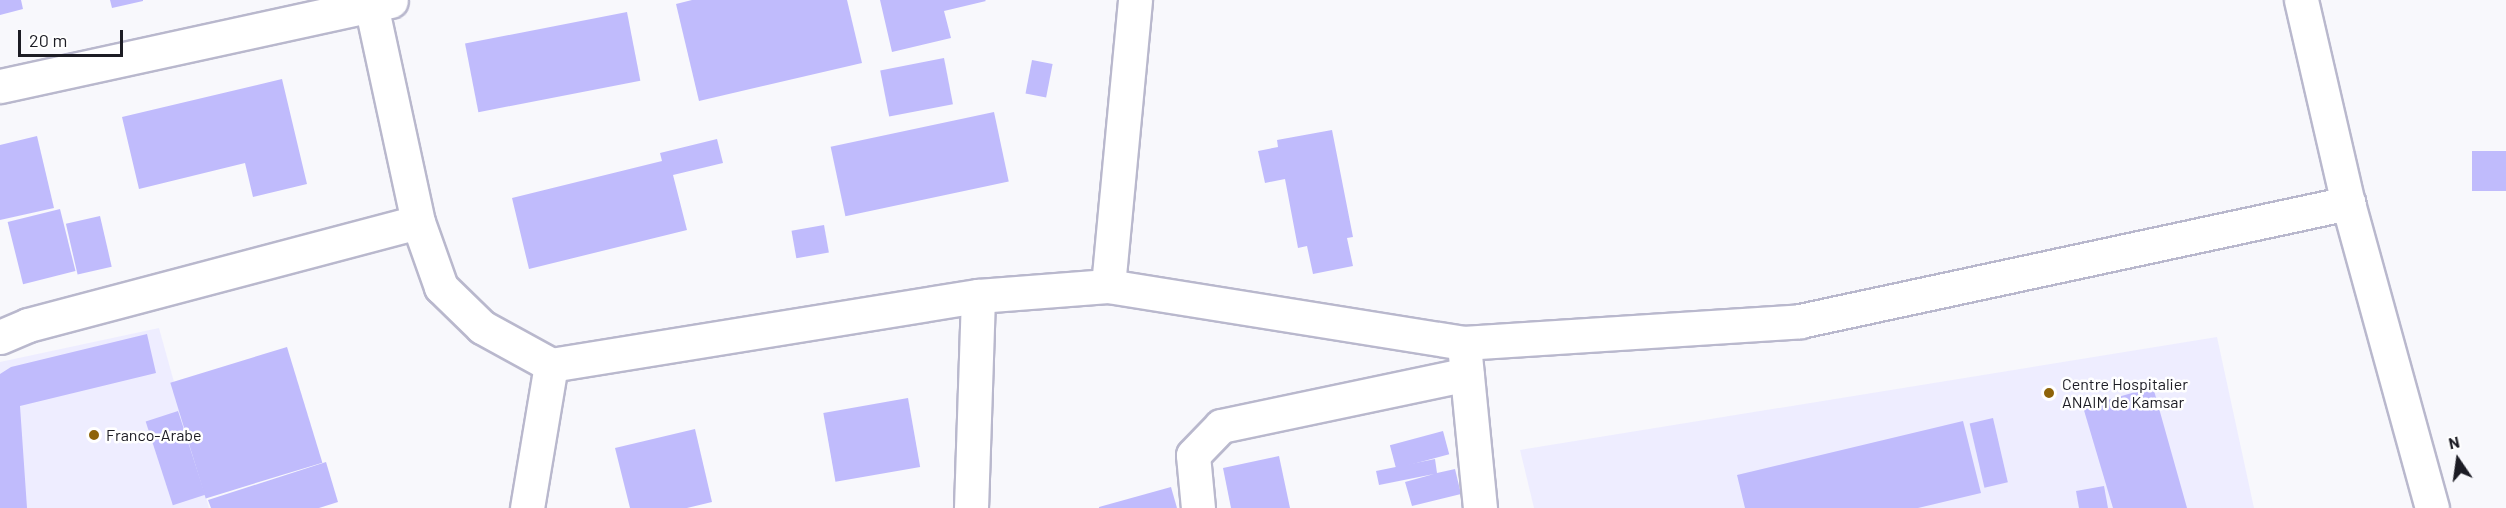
<!DOCTYPE html>
<html>
<head>
<meta charset="utf-8">
<style>
	body { margin:0 }
	#map { position:relative; width:2506px; height:508px; overflow:hidden; background:#f8f8fc; font-family:Barlow,sans-serif }
	div>[style] { position:absolute }
	.built>* { inset:0; background:#eeedff }
	.building>* { inset:0; background:#c0bbfc; transform-origin:0 0 }
	.roads { filter:drop-shadow(2px 0 #b9b8cd) drop-shadow(-2px 0 #b9b8cd) drop-shadow(0 2px #b9b8cd) drop-shadow(0 -2px #b9b8cd) }
	.street>* { height:33px; margin:-16.5px; padding:0 16.5px; transform-origin:16.5px; border-radius:16.5px; background:#fff }
	.dots>* { width:16px; height:16px; translate:-50% -50%; box-sizing:border-box; border:3px solid #fff; border-radius:50% }
	span { translate:-50% -50%; white-space:nowrap; text-align:center; line-height:1.15; -webkit-text-stroke:5px #fff; paint-order:stroke }
	.poi-label { font-size:16px; color:#1c1c24 }
	.left { translate:0 -50%; text-align:left }
	.north { position:absolute; left:2428px; top:430px; width:60px; height:60px; -webkit-text-stroke:4px #fff; paint-order:stroke; rotate:347deg; font-size:16px; font-weight:700; line-height:24px; text-align:center; color:#1c1c24 }
	.north::after { content:''; display:block; margin:auto; width:21px; height:27px; background:#1c1c24; clip-path:polygon(50% 0,100% 100%,50% 72%,0 100%) }
	.scale { position:absolute; left:18px; top:30px; width:105px; height:27px; box-sizing:border-box; border:3px solid #1c1c24; border-top:0; padding-left:8px; font-size:18px; line-height:21px; white-space:nowrap; color:#1c1c24; -webkit-text-stroke:4px #fff; paint-order:stroke }
</style>
</head>
<body>
<div id="map">
	<div class="built">
		<div style="clip-path:polygon(159px 328px,209px 508px,0 508px,0 362px)"></div>
		<div style="clip-path:polygon(2217px 337px,2254px 508px,1534px 508px,1520px 450px)"></div>
	</div>
	<div class="building">
		<div style="clip-path:polygon(0 0,21px 0,23px 9px,0 15px)"></div>
		<div style="clip-path:polygon(110px 0,143px 0,143px 1px,112px 8px)"></div>
		<div style="clip-path:polygon(692px 0,847px 0,862px 63px,699px 101px,676px 4px)"></div>
		<div style="clip-path:polygon(880px 0,985px 0,986px 1px,944px 11px,951px 38px,892px 52px)"></div>
		<div style="left:627px;top:12px;width:70px;height:165px;rotate:79deg"></div>
		<div style="left:944px;top:58px;width:47px;height:65px;rotate:79deg"></div>
		<div style="left:1032px;top:60px;width:21px;height:34px;rotate:11deg"></div>
		<div style="clip-path:polygon(282px 79px,307px 184px,253px 197px,245px 163px,139px 189px,122px 117px)"></div>
		<div style="left:994px;top:112px;width:71px;height:167px;rotate:78deg"></div>
		<div style="clip-path:polygon(1332px 130px,1353px 237px,1347px 238px,1353px 266px,1313px 274px,1307px 246px,1298px 248px,1285px 179px,1265px 183px,1258px 151px,1278px 147px,1277px 140px)"></div>
		<div style="clip-path:polygon(37px 136px,54px 208px,0 220px,0 145px)"></div>
		<div style="clip-path:polygon(717px 139px,723px 163px,673px 175px,687px 230px,529px 269px,512px 198px,662px 161px,660px 153px)"></div>
		<div style="left:2472px;top:151px;width:34px;height:40px"></div>
		<div style="left:60px;top:209px;width:64px;height:54px;rotate:76deg"></div>
		<div style="left:100px;top:216px;width:52px;height:35px;rotate:77deg"></div>
		<div style="left:824px;top:225px;width:28px;height:33px;rotate:80deg"></div>
		<div style="clip-path:polygon(147px 334px,156px 373px,20px 406px,27px 508px,0 508px,0 374px,11px 367px)"></div>
		<div style="left:287px;top:347px;width:121px;height:122px;rotate:73deg"></div>
		<div style="clip-path:polygon(2153px 387px,2187px 508px,2113px 508px,2083px 407px)"></div>
		<div style="left:908px;top:398px;width:70px;height:86px;rotate:80deg"></div>
		<div style="left:178px;top:411px;width:88px;height:34px;rotate:72deg"></div>
		<div style="left:1993px;top:418px;width:66px;height:24px;rotate:77deg"></div>
		<div style="clip-path:polygon(1963px 421px,1981px 493px,1918px 508px,1745px 508px,1737px 475px)"></div>
		<div style="clip-path:polygon(695px 429px,712px 502px,687px 508px,630px 508px,615px 448px)"></div>
		<div style="left:1443px;top:431px;width:24px;height:55px;rotate:75deg"></div>
		<div style="clip-path:polygon(1279px 456px,1290px 508px,1231px 508px,1223px 468px)"></div>
		<div style="clip-path:polygon(1435px 459px,1437px 473px,1455px 469px,1461px 494px,1412px 506px,1405px 482px,1434px 474px,1379px 485px,1376px 471px)"></div>
		<div style="clip-path:polygon(326px 462px,338px 502px,319px 508px,211px 508px,208px 500px)"></div>
		<div style="clip-path:polygon(2104px 486px,2108px 508px,2079px 508px,2076px 491px)"></div>
		<div style="clip-path:polygon(1171px 487px,1177px 508px,1099px 508px,1099px 507px)"></div>
	</div>
	<div class="roads">
		<div class="street">
			<div style="left:370px;top:0;width:227px;rotate:77.8deg"></div>
			<div style="left:418px;top:222px;width:69px;rotate:70.5deg"></div>
			<div style="left:441px;top:287px;width:57px;rotate:44.3deg"></div>
			<div style="left:482px;top:327px;width:79px;rotate:28.8deg"></div>
			<div style="left:551px;top:365px;width:433px;rotate:-9.2deg"></div>
			<div style="left:978px;top:296px;width:130px;rotate:-4.4deg"></div>
			<div style="left:1108px;top:286px;width:361px;rotate:9.1deg"></div>
			<div style="left:1464px;top:343px;width:337px;rotate:-3.7deg"></div>
			<div style="left:1800px;top:321px;width:561px;rotate:-12.15deg"></div>
			<div style="left:2301px;top:0;width:208px;rotate:77deg"></div>
			<div style="left:2348px;top:203px;width:316px;rotate:74.6deg"></div>
			<div style="left:0;top:86px;width:400px;rotate:-12.3deg"></div>
			<div style="left:1108px;top:286px;width:287px;rotate:-84.6deg"></div>
			<div style="left:0;top:337px;width:30px;rotate:-23deg"></div>
			<div style="left:28px;top:325px;width:403px;rotate:-14.8deg"></div>
			<div style="left:1465px;top:355px;width:154px;rotate:84.4deg"></div>
			<div style="left:527px;top:508px;width:145px;rotate:-80.5deg"></div>
			<div style="left:971px;top:508px;width:212px;rotate:-88.1deg"></div>
			<div style="left:1198px;top:508px;width:53px;rotate:-95.4deg"></div>
			<div style="left:1193px;top:455px;width:40px;rotate:-46deg"></div>
			<div style="left:1221px;top:426px;width:251px;rotate:-11.9deg"></div>
		</div>
	</div>
	<div class="dots">
		<div style="left:2049px;top:393px;background:#8e6309"></div>
		<div style="left:94px;top:435px;background:#8e6309"></div>
	</div>
	<div class="poi-label">
		<span class="left" style="left:2062px;top:393px">Centre Hospitalier<br>ANAIM de Kamsar</span>
		<span class="left" style="left:106px;top:435px">Franco-Arabe</span>
	</div>
	<div class="north">N</div>
	<div class="scale">20 m</div>
</div>
</body>
</html>
